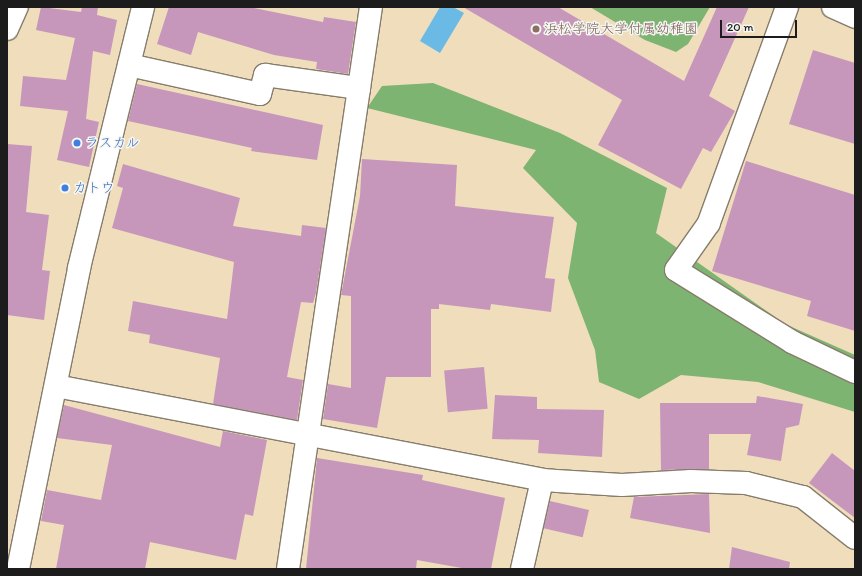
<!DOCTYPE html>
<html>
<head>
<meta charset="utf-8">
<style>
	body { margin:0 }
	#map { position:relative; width:862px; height:576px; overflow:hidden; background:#efddbc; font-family:Itim,"Klee One",sans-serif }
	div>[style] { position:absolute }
	.forest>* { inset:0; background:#7eb471 }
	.water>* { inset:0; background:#6bbae6 }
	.building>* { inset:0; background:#c697bb; transform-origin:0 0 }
	.roads { filter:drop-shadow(1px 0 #867c6c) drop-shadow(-1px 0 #867c6c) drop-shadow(0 1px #867c6c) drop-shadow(0 -1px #867c6c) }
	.minor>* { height:22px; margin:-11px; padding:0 11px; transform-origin:11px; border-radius:11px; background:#fff }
	.dots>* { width:11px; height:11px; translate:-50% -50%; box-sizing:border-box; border:2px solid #f6f6f2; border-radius:50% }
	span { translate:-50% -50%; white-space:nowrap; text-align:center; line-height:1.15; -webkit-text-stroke:3px #f6f6f2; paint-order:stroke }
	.education-label { font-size:14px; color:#785e54 }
	.left { translate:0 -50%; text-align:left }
	.shop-label { font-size:14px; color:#366cbe }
	.frame { position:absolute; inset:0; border:8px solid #1c1c1c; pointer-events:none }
	.scale { position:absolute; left:720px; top:20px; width:77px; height:18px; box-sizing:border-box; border:2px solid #1c1c1c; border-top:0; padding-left:5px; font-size:12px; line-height:14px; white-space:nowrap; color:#1c1c1c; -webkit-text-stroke:3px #f6f6f2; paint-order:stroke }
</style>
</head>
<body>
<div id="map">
	<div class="forest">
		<div style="clip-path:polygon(590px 7px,710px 7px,688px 44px,676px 52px,645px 40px)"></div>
		<div style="clip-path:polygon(433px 83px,560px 133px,667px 188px,656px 233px,785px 324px,855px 355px,855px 412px,758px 382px,681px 375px,639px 399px,599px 382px,595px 350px,568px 278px,577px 223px,523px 168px,536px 150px,367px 108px,382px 86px)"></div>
	</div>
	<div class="water">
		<div style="clip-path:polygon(440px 7px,453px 7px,464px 13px,440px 53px,420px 41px)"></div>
	</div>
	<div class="building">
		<div style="clip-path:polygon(41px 7px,81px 12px,82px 7px,98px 7px,97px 15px,117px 20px,110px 55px,93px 51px,86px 119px,99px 122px,89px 167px,57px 160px,68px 111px,20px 106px,23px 76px,66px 80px,75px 38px,36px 30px)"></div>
		<div style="clip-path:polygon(169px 7px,249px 7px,323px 22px,324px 17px,356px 22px,348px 74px,316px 69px,317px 62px,274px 55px,198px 32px,191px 55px,157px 44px)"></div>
		<div style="clip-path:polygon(463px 7px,558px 7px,684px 81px,717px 7px,749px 7px,709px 96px,735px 111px,711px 152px,703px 148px,681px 189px,598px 145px,622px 100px)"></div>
		<div style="clip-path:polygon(813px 50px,855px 63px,855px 144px,789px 124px)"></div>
		<div style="clip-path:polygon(137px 84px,323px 125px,317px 160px,251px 151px,252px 148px,128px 121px)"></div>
		<div style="clip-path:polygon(7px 144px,32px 146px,26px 212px,49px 215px,42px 270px,50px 271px,44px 320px,7px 315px)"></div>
		<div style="clip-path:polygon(362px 159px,457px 165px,455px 206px,554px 217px,545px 278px,555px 279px,551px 312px,491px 304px,490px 310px,439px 304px,439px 309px,431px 309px,431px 377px,386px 377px,377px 428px,323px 419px,328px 384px,351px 388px,351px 296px,341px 295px,360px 196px)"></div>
		<div style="clip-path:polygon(746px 161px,855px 195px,855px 331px,807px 316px,811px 301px,712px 271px)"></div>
		<div style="clip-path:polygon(123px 164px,240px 198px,233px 226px,301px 236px,302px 225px,326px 228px,316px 293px,313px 303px,301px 302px,287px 377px,303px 380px,297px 420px,213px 404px,220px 358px,149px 343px,150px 335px,128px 331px,133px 301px,227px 319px,234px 262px,112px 228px,123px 188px,117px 186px)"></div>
		<div style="left:484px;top:367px;width:42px;height:40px;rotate:85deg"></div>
		<div style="clip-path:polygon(495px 395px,537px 397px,537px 409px,604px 410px,602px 457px,538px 453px,539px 440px,492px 439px)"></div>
		<div style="clip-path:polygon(757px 396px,803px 404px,799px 425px,786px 428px,781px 461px,747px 455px,751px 434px,709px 434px,709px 469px,661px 470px,660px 403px,756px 403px)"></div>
		<div style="clip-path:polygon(64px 405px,220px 447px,223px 431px,267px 440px,253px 516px,245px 514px,236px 560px,150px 542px,145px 569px,56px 569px,64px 525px,41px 521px,47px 490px,101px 500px,112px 445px,57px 438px)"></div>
		<div style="clip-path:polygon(832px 453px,855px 471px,855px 518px,809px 483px)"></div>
		<div style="clip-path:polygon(317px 458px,423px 475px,422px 480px,505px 498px,491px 569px,467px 569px,417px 560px,416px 569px,306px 569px)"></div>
		<div style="clip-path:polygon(709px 494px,710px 533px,630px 518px,634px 497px)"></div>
		<div style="left:550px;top:501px;width:40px;height:28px;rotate:13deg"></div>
		<div style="clip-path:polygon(732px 547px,790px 562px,789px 569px,729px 569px)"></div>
	</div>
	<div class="roads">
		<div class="minor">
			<div style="left:787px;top:7px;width:230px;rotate:109.9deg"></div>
			<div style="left:709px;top:223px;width:57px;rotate:125.1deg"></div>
			<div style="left:676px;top:270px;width:137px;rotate:31.8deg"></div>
			<div style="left:792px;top:342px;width:70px;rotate:25.5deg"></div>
			<div style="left:833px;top:7px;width:24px;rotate:24deg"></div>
			<div style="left:7px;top:29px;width:24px;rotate:-66deg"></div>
			<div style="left:129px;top:65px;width:134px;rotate:12.5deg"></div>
			<div style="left:260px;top:94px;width:20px;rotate:-75deg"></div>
			<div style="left:265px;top:75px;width:95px;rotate:7.9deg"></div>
			<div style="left:359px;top:88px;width:82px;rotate:-81.6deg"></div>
			<div style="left:56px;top:386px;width:495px;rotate:10.9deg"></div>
			<div style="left:542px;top:480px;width:80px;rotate:3.6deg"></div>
			<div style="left:622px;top:485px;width:69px;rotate:-3.3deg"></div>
			<div style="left:691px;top:481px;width:55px;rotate:2.1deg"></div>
			<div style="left:746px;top:483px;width:59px;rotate:13.8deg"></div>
			<div style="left:803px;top:497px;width:66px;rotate:38.3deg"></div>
			<div style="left:18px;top:569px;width:307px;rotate:-78.5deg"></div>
			<div style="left:79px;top:268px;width:269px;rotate:-76.2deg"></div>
			<div style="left:288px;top:569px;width:486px;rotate:-81.6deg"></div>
			<div style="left:522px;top:569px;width:91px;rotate:-77.3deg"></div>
		</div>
	</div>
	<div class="dots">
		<div style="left:536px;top:29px;background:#8d6e63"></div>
		<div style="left:77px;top:143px;background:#3f7fe0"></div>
		<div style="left:65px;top:188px;background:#3f7fe0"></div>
	</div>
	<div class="education-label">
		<span class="left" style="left:544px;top:29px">浜松学院大学付属幼稚園</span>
	</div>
	<div class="shop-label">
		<span class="left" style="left:85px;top:143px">ラスカル</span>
		<span class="left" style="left:73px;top:188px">カトウ</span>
	</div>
	<div class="frame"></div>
	<div class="scale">20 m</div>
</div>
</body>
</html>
